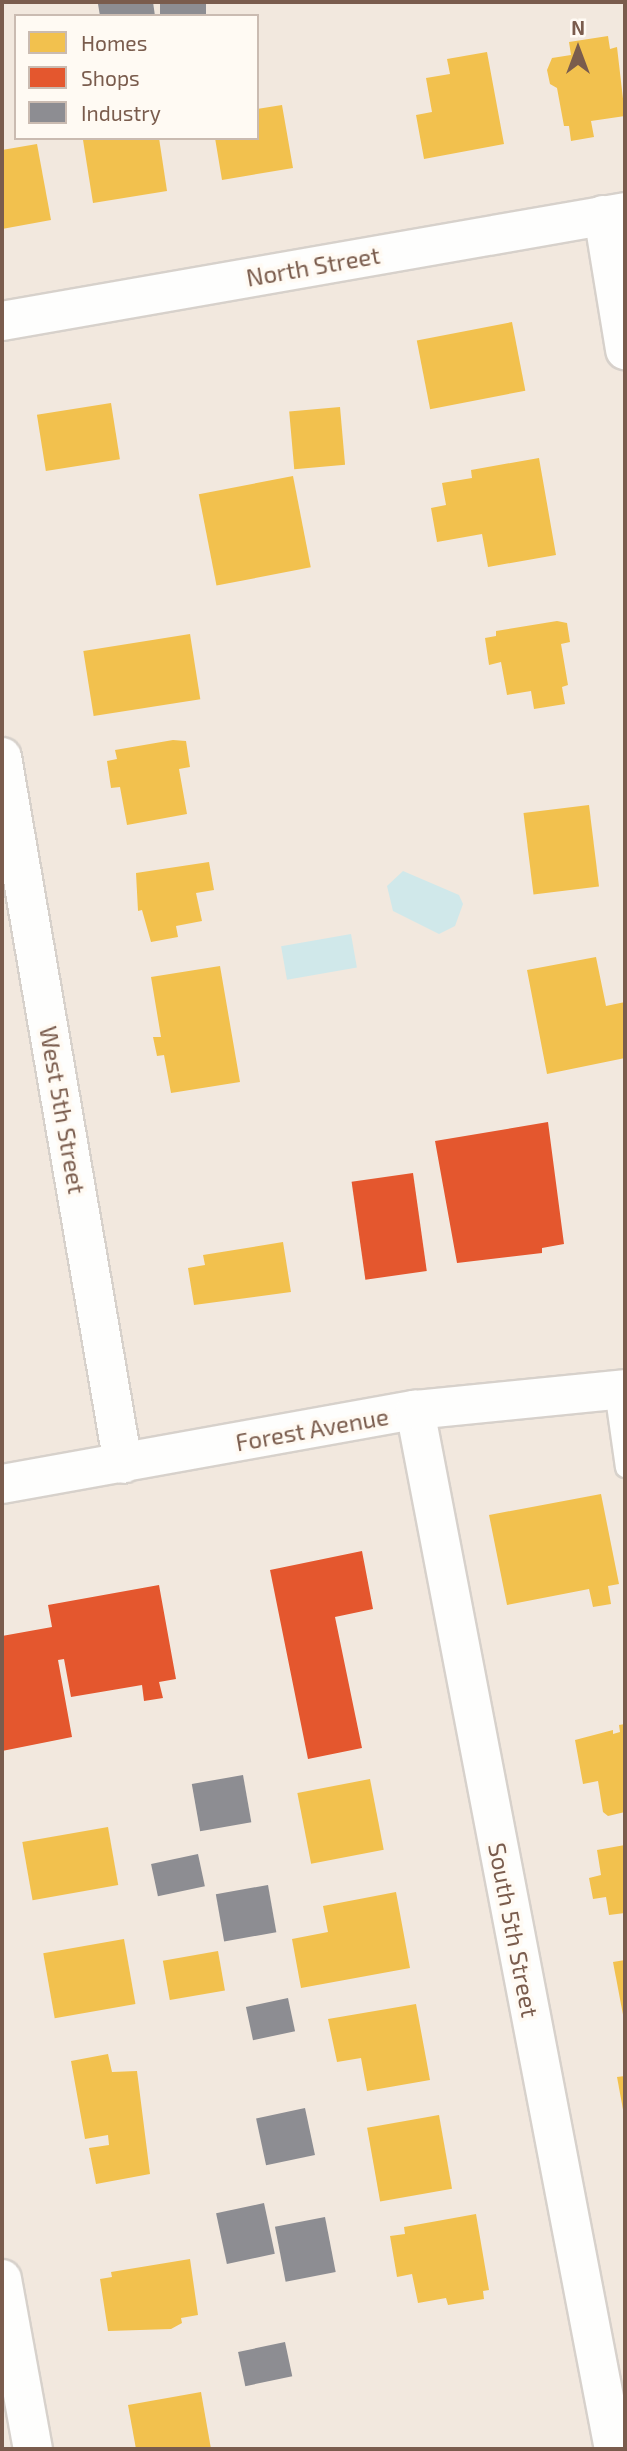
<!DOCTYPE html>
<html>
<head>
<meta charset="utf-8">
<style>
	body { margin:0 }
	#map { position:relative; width:627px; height:2451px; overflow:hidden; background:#f9f5f0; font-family:"Exo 2",sans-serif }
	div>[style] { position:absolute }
	.residential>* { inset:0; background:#f2e8de }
	.water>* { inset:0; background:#d0e8ea; transform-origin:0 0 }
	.homes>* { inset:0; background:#f2c14e; transform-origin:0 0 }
	.shops>* { inset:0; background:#e4572e; transform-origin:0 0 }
	.industry>* { inset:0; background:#8d8d92; transform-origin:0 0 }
	.roads { filter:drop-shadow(2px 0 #d7d1cb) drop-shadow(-2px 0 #d7d1cb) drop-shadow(0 2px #d7d1cb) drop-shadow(0 -2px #d7d1cb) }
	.service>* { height:19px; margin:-9.5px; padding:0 9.5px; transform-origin:9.5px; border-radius:9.5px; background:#fefefd }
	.minor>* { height:38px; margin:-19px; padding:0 19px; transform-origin:19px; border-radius:19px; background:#fefefd }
	.secondary>* { height:38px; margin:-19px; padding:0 19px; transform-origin:19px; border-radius:19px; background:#fefefd }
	span { translate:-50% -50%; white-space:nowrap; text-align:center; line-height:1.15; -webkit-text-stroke:7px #fffaf3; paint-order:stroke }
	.street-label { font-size:24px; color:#7a5c4d }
	.frame { position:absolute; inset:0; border:4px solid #7a5c4d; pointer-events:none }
	.legend { position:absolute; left:14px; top:14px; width:245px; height:126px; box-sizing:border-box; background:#fffaf3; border:2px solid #cabbb1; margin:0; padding:9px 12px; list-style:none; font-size:21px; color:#7a5c4d }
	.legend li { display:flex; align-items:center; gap:14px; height:35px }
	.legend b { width:35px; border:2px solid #cabbb1 }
	.north { position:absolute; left:543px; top:14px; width:70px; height:70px; -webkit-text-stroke:5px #fffaf3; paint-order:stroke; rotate:0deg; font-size:19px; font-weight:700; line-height:28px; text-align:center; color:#7a5c4d }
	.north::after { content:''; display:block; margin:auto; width:24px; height:32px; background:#7a5c4d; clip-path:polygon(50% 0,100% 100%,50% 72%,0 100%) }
</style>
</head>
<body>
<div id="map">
	<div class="residential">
		<div style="clip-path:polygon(evenodd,2px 2px,625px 2px,625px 2449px,2px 2449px,2px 2px,16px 16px,257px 16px,257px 138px,16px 138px,16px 16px)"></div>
	</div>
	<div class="water">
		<div style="clip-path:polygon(403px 871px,459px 895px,463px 904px,455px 926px,439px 934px,393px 911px,387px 886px)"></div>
		<div style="left:351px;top:934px;width:34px;height:71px;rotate:80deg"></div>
	</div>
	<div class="homes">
		<div style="clip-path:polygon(608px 36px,610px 49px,617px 47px,625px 116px,591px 121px,594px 137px,571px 141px,569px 126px,564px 126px,557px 88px,550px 84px,547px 70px,552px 58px,571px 55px,569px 42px)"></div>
		<div style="clip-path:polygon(487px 52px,504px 144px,424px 159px,416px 115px,432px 112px,426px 78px,450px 74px,447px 59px)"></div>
		<div style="clip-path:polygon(282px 105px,293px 168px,222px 180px,215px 138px,257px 138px,257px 109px)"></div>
		<div style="clip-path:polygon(159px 138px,167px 191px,93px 203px,83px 140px)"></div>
		<div style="clip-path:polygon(37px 144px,51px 220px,2px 229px,2px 150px)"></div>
		<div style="left:512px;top:322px;width:70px;height:97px;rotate:79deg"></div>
		<div style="left:111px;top:403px;width:57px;height:75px;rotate:81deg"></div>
		<div style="left:340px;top:407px;width:58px;height:51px;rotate:85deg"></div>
		<div style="clip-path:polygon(539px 458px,556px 555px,488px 567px,482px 534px,437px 542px,431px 508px,446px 505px,442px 483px,472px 478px,471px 470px)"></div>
		<div style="left:293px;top:476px;width:93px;height:96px;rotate:79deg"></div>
		<div style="clip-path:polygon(557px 621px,567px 623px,570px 642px,561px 644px,568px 685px,562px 687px,565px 704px,534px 709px,531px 691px,507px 695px,501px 662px,489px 665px,485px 638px,496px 636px,496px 631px)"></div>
		<div style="left:190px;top:634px;width:66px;height:108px;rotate:81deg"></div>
		<div style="clip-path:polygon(173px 740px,186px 741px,190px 767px,179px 769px,187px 814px,127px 825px,120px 787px,111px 788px,107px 761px,117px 759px,115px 750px)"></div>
		<div style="left:589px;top:805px;width:82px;height:66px;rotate:83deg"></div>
		<div style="clip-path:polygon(209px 862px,214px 890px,196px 893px,202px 921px,176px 926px,178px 937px,151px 942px,142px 910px,138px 911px,136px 873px)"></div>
		<div style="clip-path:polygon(596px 957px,606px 1006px,625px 1002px,625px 1058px,547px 1074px,527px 970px)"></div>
		<div style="clip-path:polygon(220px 966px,240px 1082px,171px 1093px,164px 1055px,157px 1056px,153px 1037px,161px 1037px,151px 977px)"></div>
		<div style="clip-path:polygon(283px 1242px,291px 1292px,194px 1305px,188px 1268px,205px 1265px,203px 1255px)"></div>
		<div style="clip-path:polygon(601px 1494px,619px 1584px,608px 1586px,611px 1604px,593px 1607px,589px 1589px,507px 1605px,489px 1515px)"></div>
		<div style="clip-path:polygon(625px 1724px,625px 1812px,608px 1816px,603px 1812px,598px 1781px,583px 1784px,575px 1740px,613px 1730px,613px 1734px,620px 1732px,619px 1725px)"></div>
		<div style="left:370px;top:1779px;width:72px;height:74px;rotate:79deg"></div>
		<div style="left:108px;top:1827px;width:59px;height:87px;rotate:80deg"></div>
		<div style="clip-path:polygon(625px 1845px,625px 1913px,609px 1915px,606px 1897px,593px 1899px,589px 1878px,601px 1875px,597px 1850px)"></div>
		<div style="clip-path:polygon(396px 1892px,410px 1968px,301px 1988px,292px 1939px,328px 1932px,323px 1906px)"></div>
		<div style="left:124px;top:1939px;width:66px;height:82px;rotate:80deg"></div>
		<div style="left:218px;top:1951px;width:40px;height:56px;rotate:80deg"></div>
		<div style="clip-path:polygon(625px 1960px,625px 2020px,624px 2020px,613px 1962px)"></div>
		<div style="clip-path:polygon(416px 2004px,430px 2080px,367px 2091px,361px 2058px,337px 2062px,328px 2019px)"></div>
		<div style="clip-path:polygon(108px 2054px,112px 2072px,137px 2071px,150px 2174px,96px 2184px,89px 2148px,109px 2145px,108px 2135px,85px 2139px,71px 2061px)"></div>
		<div style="clip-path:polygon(625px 2076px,625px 2115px,624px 2115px,617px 2077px)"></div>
		<div style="left:439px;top:2115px;width:75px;height:73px;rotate:80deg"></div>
		<div style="clip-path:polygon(476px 2214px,489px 2290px,483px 2291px,484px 2299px,448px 2305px,446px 2298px,418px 2303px,412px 2274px,397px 2277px,390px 2236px,405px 2234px,404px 2227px)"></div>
		<div style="clip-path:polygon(190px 2259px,198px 2315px,181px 2318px,182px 2323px,171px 2329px,108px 2331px,100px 2279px,112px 2277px,111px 2272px)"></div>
		<div style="clip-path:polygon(201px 2392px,211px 2449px,136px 2449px,128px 2405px)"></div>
	</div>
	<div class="shops">
		<div style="clip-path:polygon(548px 1122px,564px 1244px,542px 1248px,542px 1253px,457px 1263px,435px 1141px)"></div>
		<div style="left:413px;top:1173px;width:99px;height:62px;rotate:82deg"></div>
		<div style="clip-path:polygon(362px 1551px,373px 1609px,335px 1617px,362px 1748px,308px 1759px,270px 1570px)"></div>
		<div style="clip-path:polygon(159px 1585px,176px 1679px,159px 1682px,163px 1698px,144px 1701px,142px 1685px,71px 1697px,64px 1659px,58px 1660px,72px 1737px,2px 1751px,2px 1636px,52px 1627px,48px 1605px)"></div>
	</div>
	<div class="industry">
		<div style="clip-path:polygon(153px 2px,155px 16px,100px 16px,98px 4px)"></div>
		<div style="left:160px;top:2px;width:46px;height:14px"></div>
		<div style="left:243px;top:1775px;width:48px;height:52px;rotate:80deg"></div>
		<div style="left:198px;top:1854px;width:33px;height:48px;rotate:78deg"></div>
		<div style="left:268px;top:1885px;width:48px;height:53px;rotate:80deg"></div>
		<div style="left:288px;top:1998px;width:34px;height:43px;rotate:78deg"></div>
		<div style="left:305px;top:2108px;width:48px;height:50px;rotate:78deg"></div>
		<div style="left:264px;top:2203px;width:52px;height:49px;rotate:78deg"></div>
		<div style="left:325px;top:2217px;width:56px;height:51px;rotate:79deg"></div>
		<div style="left:285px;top:2342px;width:35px;height:48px;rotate:78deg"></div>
	</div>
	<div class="roads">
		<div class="service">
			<div style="left:614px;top:1390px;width:78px;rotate:81.9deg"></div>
		</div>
		<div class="minor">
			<div style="left:603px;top:215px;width:137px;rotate:80.7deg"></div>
			<div style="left:2px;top:321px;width:632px;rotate:-9.92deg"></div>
			<div style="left:2px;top:757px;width:717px;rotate:80.29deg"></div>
			<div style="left:415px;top:1410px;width:1058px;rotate:79.16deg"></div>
			<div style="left:2px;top:2279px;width:173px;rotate:79.7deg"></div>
		</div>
		<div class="secondary">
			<div style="left:2px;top:1484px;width:420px;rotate:-10.2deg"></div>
			<div style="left:415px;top:1410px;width:211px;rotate:-5.7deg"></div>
		</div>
	</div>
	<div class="street-label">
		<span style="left:313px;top:266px;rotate:-10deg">North Street</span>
		<span style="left:63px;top:1110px;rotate:80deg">West 5th Street</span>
		<span style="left:312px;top:1429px;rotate:-10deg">Forest Avenue</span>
		<span style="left:514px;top:1930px;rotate:79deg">South 5th Street</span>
	</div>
	<div class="frame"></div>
	<ul class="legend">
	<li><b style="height:19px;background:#f2c14e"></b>Homes</li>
	<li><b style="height:19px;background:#e4572e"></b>Shops</li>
	<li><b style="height:19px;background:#8d8d92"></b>Industry</li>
	</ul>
	<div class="north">N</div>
</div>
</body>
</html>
